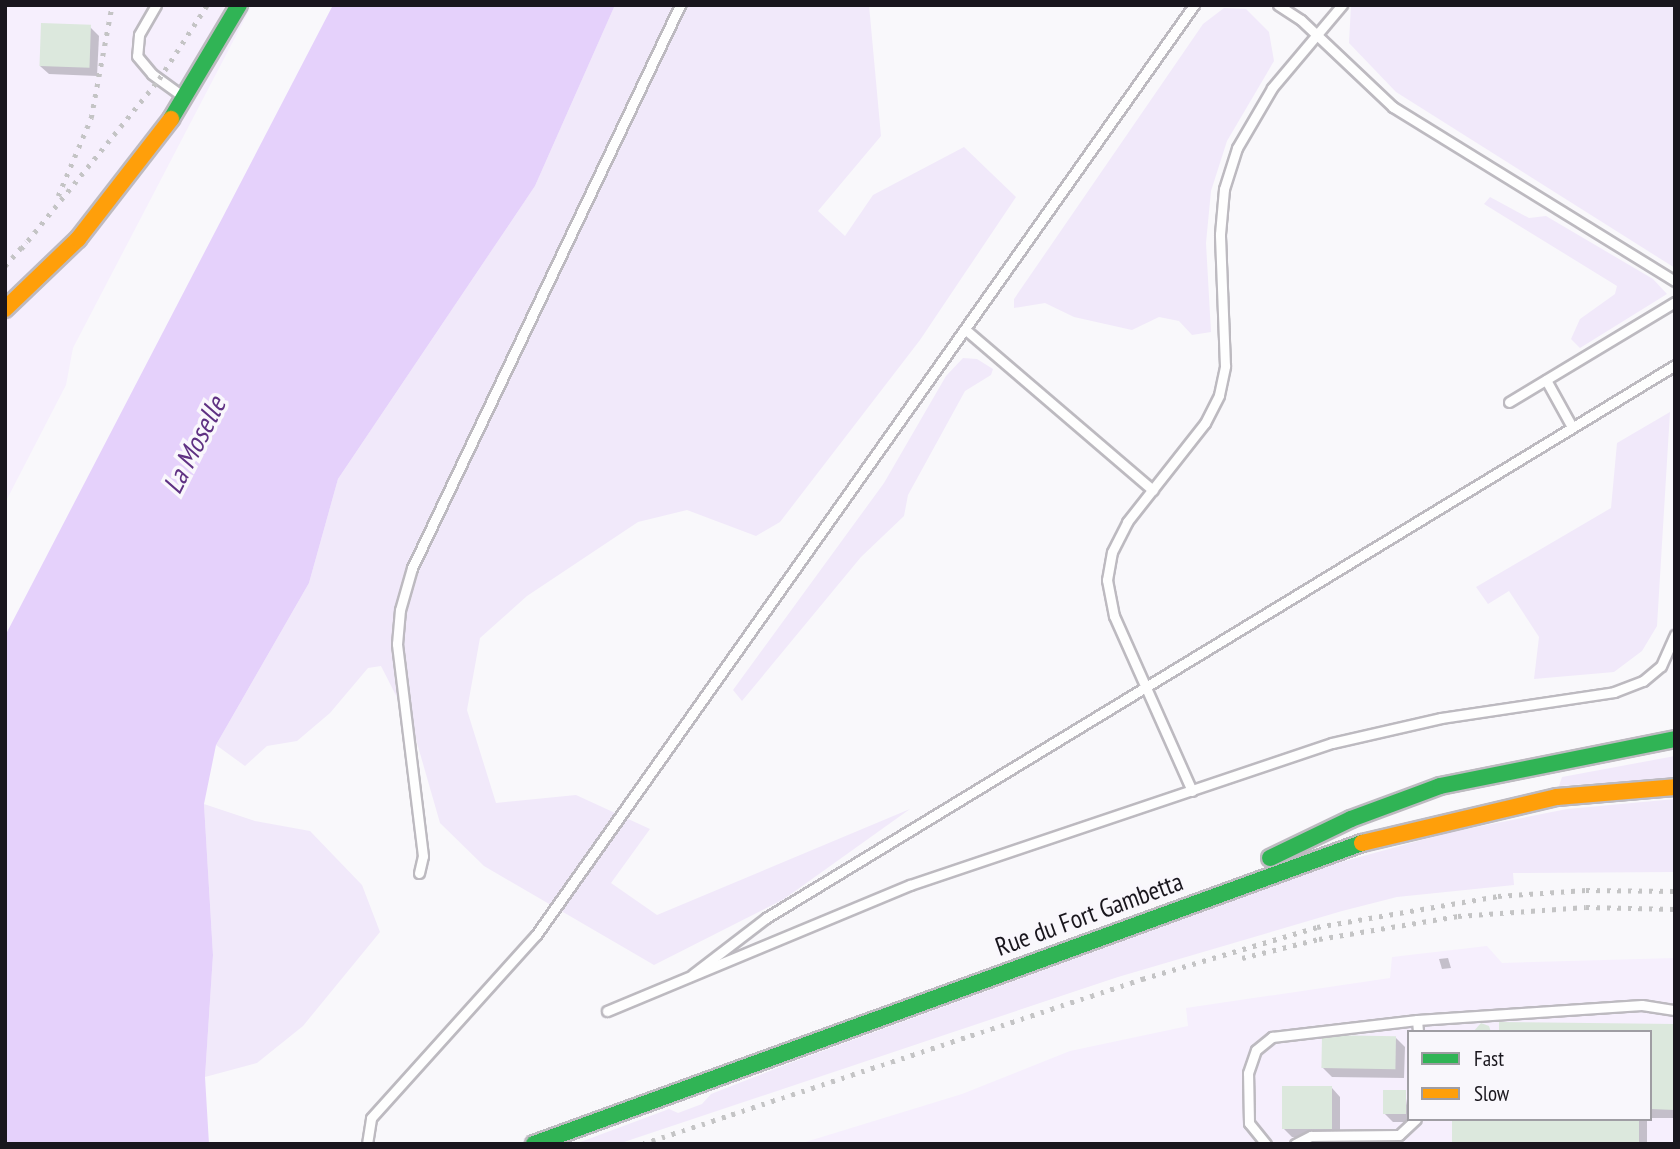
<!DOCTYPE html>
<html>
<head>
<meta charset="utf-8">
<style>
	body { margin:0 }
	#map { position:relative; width:1680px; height:1149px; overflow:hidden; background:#f9f8fb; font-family:"PT Sans Narrow",sans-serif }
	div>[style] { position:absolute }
	.built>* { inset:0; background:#f6effd }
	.green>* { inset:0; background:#f1e9fa }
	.water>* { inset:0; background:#e5d1fb }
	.shadow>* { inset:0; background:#0003; transform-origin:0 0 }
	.building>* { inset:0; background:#dce8dd; transform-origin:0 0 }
	.roads { filter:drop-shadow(2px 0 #bdbac0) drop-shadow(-2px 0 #bdbac0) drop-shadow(0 2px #bdbac0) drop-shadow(0 -2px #bdbac0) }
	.lane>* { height:9px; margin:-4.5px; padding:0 4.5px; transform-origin:4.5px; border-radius:4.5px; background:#fefefe }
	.fast>* { height:16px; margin:-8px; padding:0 8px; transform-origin:8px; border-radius:8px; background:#30b455 }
	.slow>* { height:16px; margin:-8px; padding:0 8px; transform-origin:8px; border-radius:8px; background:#ff9f0a }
	.rail>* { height:4.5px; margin-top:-2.25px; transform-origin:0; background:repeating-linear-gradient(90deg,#c4c4c5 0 3.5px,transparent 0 10.5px) }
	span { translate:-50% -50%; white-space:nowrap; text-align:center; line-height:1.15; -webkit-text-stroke:7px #f9f7fc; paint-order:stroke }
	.street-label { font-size:26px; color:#19161d }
	.water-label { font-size:28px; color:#5f3183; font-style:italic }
	.frame { position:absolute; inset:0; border:7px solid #19161d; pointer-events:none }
	.legend { position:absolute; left:1407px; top:1030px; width:245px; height:91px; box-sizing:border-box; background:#f9f7fc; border:2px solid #9f9da3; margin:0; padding:9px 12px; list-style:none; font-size:21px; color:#19161d }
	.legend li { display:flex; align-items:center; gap:14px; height:35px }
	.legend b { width:35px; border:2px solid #9f9da3 }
</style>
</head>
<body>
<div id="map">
	<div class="built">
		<div style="clip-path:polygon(5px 5px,252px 5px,73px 348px,66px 385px,5px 503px)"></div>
		<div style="clip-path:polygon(evenodd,1487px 946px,1502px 963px,1675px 958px,1675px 1144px,799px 1144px,962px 1094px,1070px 1051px,1188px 1026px,1186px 1008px,1390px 978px,1392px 957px,1487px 946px,1409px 1032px,1650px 1032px,1650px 1119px,1409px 1119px,1409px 1032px)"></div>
	</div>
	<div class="green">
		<div style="clip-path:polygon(615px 5px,869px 5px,881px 136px,818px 211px,845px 236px,873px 195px,964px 147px,1016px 197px,920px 340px,780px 522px,756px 536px,687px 510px,638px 522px,527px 596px,480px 638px,467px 710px,496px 803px,576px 795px,650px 829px,611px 883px,657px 915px,910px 809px,784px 899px,654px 965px,484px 866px,440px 823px,413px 729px,381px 666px,368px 668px,330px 713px,297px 741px,267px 746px,245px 766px,216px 745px,309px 583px,338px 479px,535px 186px)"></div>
		<div style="clip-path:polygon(1351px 5px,1675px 5px,1675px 268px,1396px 92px,1349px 43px)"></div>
		<div style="clip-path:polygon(1224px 8px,1246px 9px,1269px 32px,1274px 61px,1227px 141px,1211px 191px,1206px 243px,1211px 332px,1192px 335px,1179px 321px,1159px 317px,1132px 330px,1074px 317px,1045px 303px,1014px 308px,1014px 299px,1203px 24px)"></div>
		<div style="clip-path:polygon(1490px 197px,1529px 218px,1546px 216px,1653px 279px,1667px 294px,1580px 348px,1571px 339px,1580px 319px,1615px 294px,1617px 286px,1484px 204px)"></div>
		<div style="clip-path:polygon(963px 358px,977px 359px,993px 369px,991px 375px,965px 391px,908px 495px,904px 516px,861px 557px,742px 701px,733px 690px,884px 483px,946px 376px)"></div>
		<div style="clip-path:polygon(1670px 412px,1657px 626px,1642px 651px,1614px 672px,1534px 679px,1539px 637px,1509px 591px,1488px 604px,1476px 587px,1611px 508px,1617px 443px)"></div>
		<div style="clip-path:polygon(1675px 756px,1675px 778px,1559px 786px,1562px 777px)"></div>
		<div style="clip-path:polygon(1675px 799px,1675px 872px,1513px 873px,1514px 885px,1397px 897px,1342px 911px,1118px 977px,618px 1144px,575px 1144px,669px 1109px,678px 1113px,702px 1104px,711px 1094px,798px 1060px,1334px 864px,1451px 832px,1567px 809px)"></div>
		<div style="clip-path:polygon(204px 804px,255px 821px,310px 831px,362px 885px,380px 932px,303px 1026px,257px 1063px,205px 1077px,213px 955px)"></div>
	</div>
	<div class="water">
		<div style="clip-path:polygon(333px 5px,615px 5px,535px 186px,338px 479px,309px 583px,216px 745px,204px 804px,213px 955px,205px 1077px,209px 1144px,5px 1144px,5px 636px)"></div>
	</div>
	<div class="shadow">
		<div style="clip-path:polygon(90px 27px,99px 36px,97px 76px,49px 74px,40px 66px)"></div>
		<div style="clip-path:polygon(1448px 958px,1451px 968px,1442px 969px,1439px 959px)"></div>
		<div style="left:1675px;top:1025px;width:93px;height:26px;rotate:90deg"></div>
		<div style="clip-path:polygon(1396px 1038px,1405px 1047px,1404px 1078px,1332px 1077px,1323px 1068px)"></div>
		<div style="clip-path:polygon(1332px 1088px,1340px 1097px,1340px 1138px,1292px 1137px,1283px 1128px)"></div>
		<div style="clip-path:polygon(1405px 1092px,1409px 1119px,1413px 1122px,1393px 1122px,1384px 1113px)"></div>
		<div style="left:1453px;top:1119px;width:194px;height:25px"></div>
	</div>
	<div class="building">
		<div style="left:41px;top:23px;width:50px;height:43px;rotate:2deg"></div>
		<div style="clip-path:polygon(1499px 1022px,1675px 1024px,1675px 1110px,1650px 1109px,1650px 1032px,1499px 1032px)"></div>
		<div style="clip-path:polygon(1481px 1023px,1489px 1026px,1491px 1032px,1473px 1032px)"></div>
		<div style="left:1322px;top:1035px;width:74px;height:33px;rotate:1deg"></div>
		<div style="left:1282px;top:1086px;width:50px;height:43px"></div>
		<div style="left:1383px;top:1090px;width:23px;height:24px"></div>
		<div style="left:1452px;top:1119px;width:187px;height:25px"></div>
	</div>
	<div class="roads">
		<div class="lane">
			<div style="left:156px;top:5px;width:34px;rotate:120deg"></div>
			<div style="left:139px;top:35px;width:21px;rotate:95deg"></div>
			<div style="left:137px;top:56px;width:23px;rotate:50deg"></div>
			<div style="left:152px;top:74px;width:36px;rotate:36deg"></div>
			<div style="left:1278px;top:5px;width:27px;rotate:33deg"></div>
			<div style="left:1301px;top:20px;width:127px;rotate:43.4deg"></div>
			<div style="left:1393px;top:107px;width:331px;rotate:31.7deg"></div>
			<div style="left:966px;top:330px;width:246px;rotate:40.6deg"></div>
			<div style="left:1546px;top:380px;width:54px;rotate:61deg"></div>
			<div style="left:1509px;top:402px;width:194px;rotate:-31.1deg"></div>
			<div style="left:1192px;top:791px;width:192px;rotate:-114deg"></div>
			<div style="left:1114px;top:616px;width:37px;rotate:-101deg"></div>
			<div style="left:1107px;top:580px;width:28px;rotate:-80deg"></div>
			<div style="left:1112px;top:552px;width:34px;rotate:-63deg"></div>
			<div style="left:1127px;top:522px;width:126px;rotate:-51.8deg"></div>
			<div style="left:1205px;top:423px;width:31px;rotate:-63deg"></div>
			<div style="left:1219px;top:395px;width:30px;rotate:-78deg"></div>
			<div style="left:1225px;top:366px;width:132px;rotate:-92.2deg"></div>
			<div style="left:1220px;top:234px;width:45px;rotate:-84.9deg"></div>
			<div style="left:1224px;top:189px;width:43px;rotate:-72.4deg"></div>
			<div style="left:1237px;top:148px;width:69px;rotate:-59.7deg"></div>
			<div style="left:1272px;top:88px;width:109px;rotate:-49.9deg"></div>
			<div style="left:419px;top:873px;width:17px;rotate:-77deg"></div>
			<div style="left:423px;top:856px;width:214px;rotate:-97deg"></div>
			<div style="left:397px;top:644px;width:34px;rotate:-85deg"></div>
			<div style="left:400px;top:610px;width:44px;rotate:-74.1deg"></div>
			<div style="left:412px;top:568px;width:624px;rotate:-64.54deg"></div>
			<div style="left:693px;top:974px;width:92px;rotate:-37.5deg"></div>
			<div style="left:766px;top:918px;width:1064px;rotate:-31.31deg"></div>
			<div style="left:607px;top:1011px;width:328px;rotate:-22.6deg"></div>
			<div style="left:910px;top:885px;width:445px;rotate:-18.6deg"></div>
			<div style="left:1332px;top:743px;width:112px;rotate:-12.9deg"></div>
			<div style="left:1441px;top:718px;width:175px;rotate:-8.5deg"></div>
			<div style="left:1614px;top:692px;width:31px;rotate:-21deg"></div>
			<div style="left:1643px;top:681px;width:23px;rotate:-40deg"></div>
			<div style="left:1661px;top:666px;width:34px;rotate:-66deg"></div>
			<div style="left:1417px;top:1020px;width:225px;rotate:-3.8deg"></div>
			<div style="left:1642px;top:1005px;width:33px;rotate:9deg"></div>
			<div style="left:367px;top:1144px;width:26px;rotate:-81deg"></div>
			<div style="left:371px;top:1118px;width:246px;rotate:-48deg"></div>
			<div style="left:536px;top:935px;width:1139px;rotate:-54.72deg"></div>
			<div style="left:1266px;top:1144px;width:27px;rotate:-129deg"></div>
			<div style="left:1249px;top:1123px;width:50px;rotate:-91.1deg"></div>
			<div style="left:1248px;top:1073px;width:24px;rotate:-71deg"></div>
			<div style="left:1256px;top:1050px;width:21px;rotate:-39deg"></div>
			<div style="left:1272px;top:1037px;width:146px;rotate:-6.7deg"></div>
			<div style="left:1417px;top:1020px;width:12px;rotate:85deg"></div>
			<div style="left:1295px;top:1144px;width:18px;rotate:-27deg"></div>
			<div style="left:1311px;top:1136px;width:88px;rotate:-0.7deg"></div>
			<div style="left:1399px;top:1135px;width:23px;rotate:-43deg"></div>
		</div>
		<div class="fast">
			<div style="left:171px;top:119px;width:133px;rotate:-59.2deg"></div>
			<div style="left:1270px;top:858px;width:90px;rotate:-25.7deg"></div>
			<div style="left:1351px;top:819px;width:95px;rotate:-20.3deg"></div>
			<div style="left:1440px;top:786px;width:240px;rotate:-11.3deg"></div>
			<div style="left:534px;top:1144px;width:881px;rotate:-19.98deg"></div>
		</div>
		<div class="slow">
			<div style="left:5px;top:309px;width:101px;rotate:-43.8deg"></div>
			<div style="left:78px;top:239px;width:152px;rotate:-52.2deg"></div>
			<div style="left:1362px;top:843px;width:200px;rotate:-13.3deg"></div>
			<div style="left:1557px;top:797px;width:118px;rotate:-4.8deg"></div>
		</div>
	</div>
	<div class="rail">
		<div style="left:58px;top:196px;width:85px;rotate:-67.1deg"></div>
		<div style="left:91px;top:118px;width:115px;rotate:-79.5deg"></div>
		<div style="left:21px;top:249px;width:219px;rotate:-50.9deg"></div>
		<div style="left:159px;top:79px;width:88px;rotate:-57deg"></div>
		<div style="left:5px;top:266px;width:32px;rotate:-49deg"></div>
		<div style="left:1242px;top:958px;width:79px;rotate:-13.9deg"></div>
		<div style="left:1319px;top:939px;width:141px;rotate:-9.4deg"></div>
		<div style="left:1458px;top:916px;width:128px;rotate:-4deg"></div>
		<div style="left:1586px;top:907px;width:89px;rotate:1.3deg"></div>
		<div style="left:642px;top:1144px;width:527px;rotate:-18.26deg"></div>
		<div style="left:1142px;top:979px;width:183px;rotate:-16.5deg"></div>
		<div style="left:1317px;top:927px;width:184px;rotate:-9.7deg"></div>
		<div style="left:1498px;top:896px;width:88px;rotate:-3.9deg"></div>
		<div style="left:1586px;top:890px;width:89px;rotate:0.6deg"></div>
	</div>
	<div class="street-label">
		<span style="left:1089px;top:914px;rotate:-20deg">Rue du Fort Gambetta</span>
	</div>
	<div class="water-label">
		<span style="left:194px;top:445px;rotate:-63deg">La Moselle</span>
	</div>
	<div class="frame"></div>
	<ul class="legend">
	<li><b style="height:9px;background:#30b455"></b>Fast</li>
	<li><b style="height:9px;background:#ff9f0a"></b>Slow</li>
	</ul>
</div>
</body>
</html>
